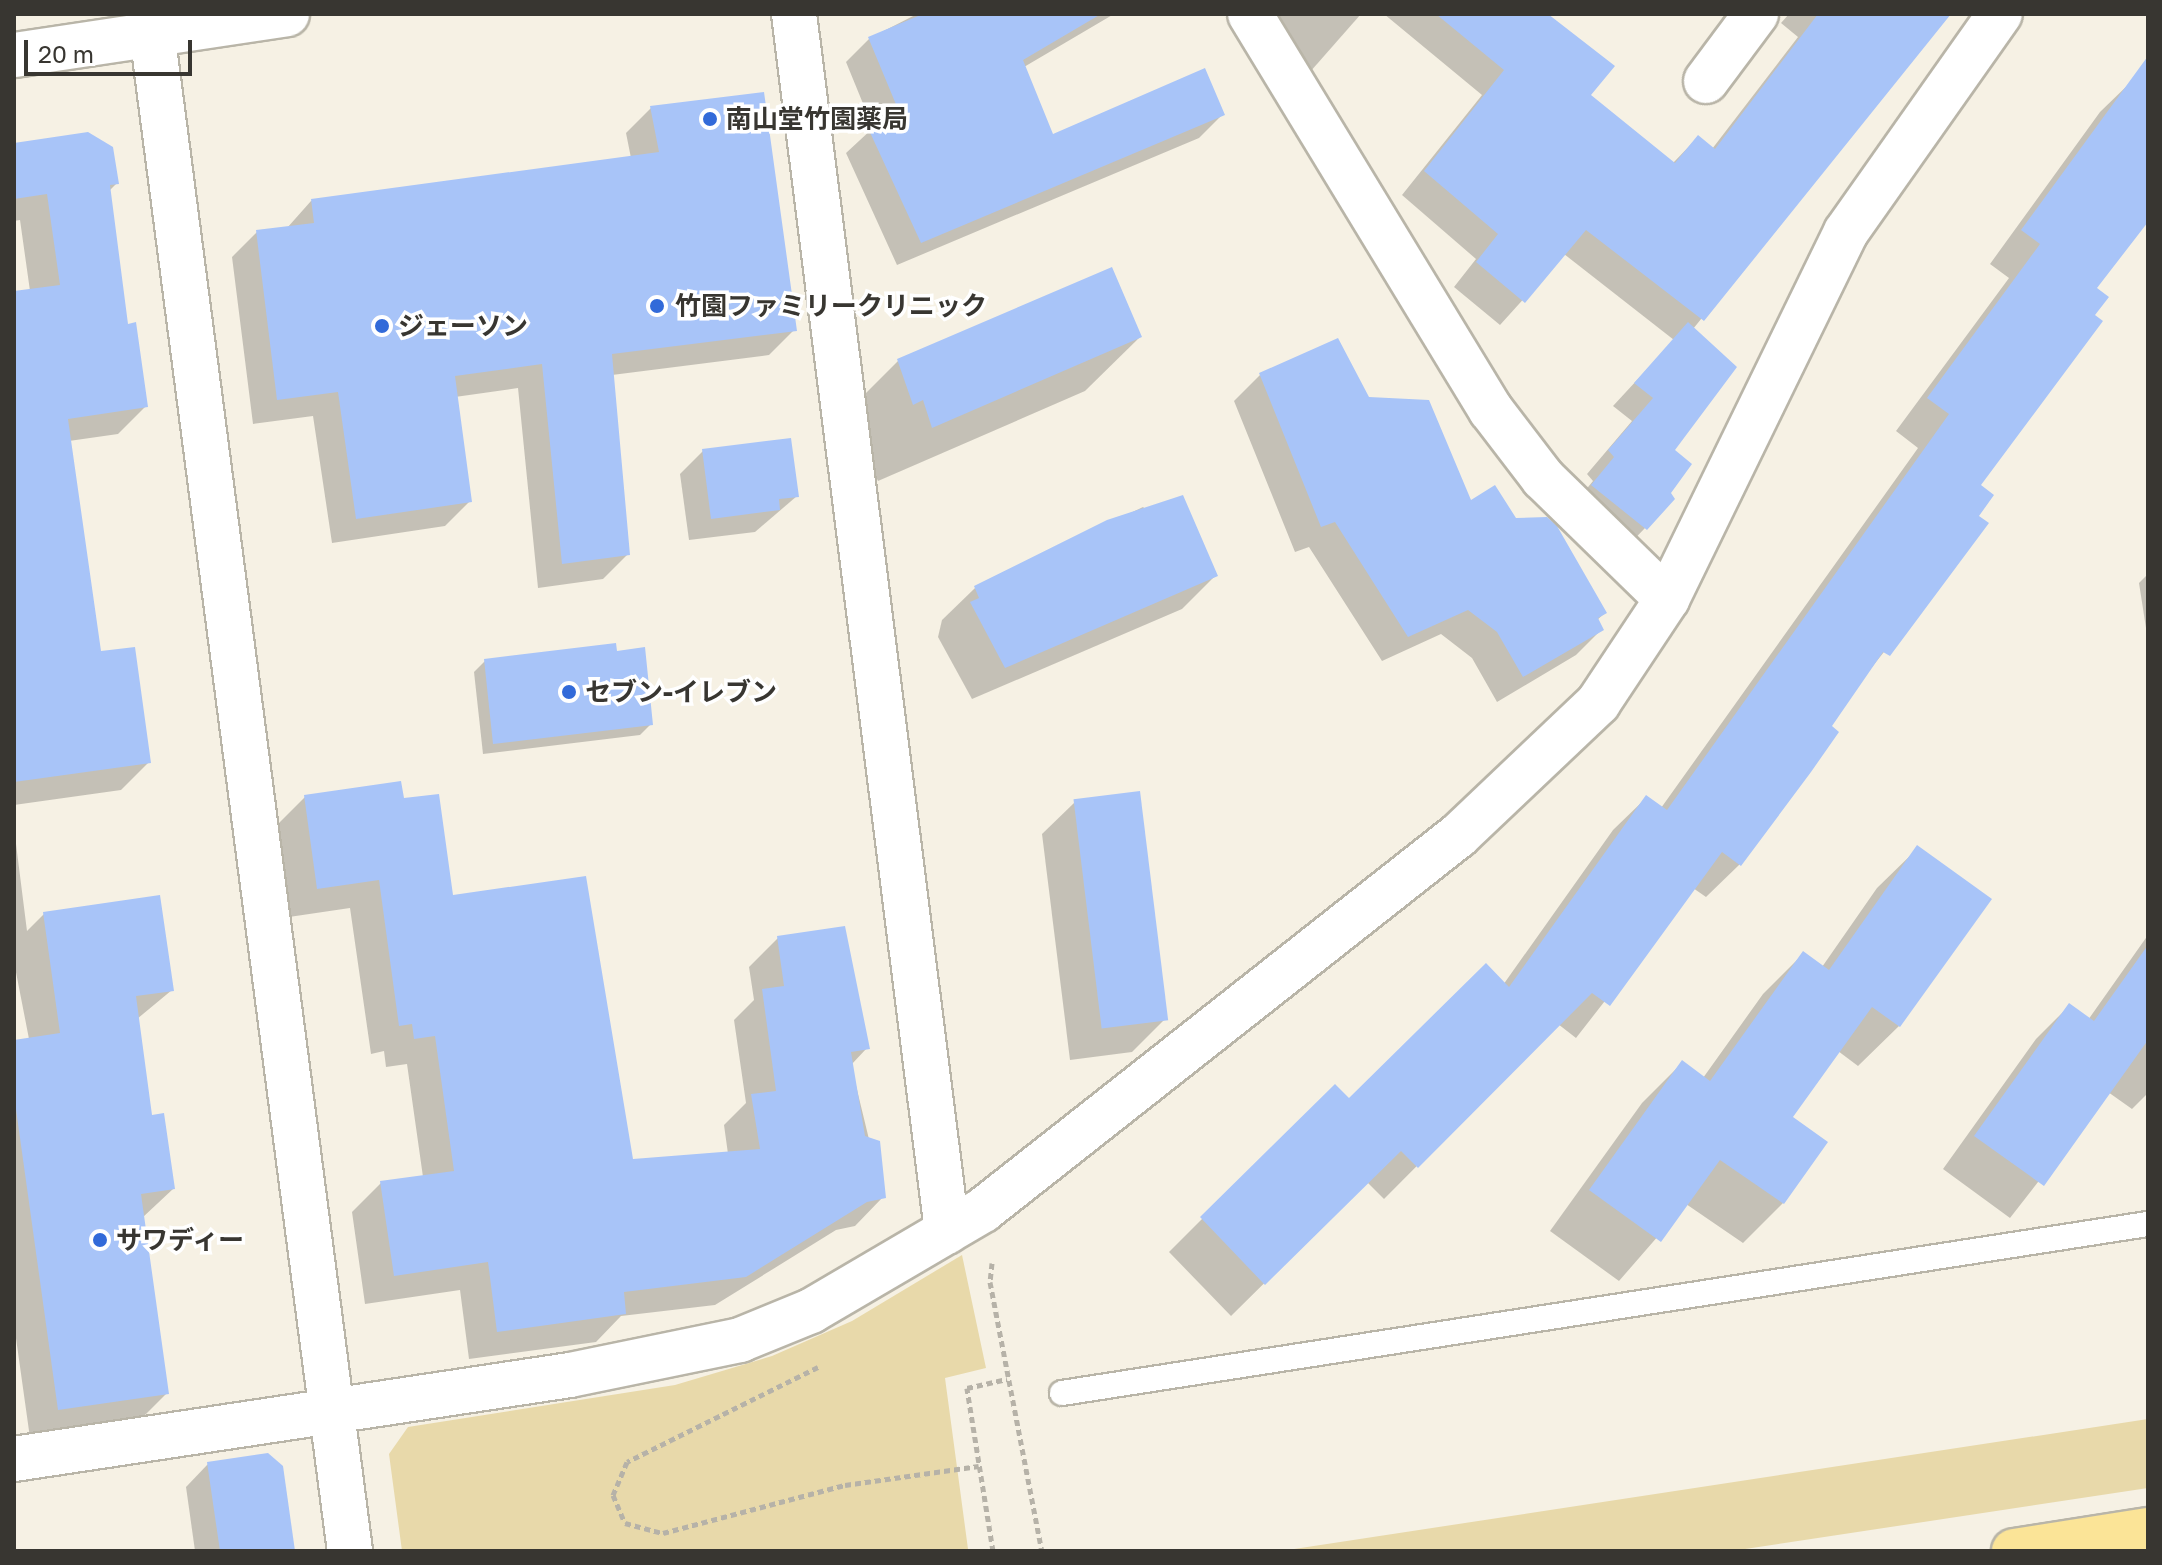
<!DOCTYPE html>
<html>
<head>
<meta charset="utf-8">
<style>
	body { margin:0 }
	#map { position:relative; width:2162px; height:1565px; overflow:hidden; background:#f6f1e4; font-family:"Golos Text","Noto Sans JP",sans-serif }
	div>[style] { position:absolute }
	.green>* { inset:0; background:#e8d9aa }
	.shadow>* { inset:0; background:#0003 }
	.building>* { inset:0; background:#a8c4f8; transform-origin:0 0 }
	.path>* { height:5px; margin-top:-2.5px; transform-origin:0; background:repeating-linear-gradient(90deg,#b6b2a8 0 6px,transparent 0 10px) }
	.roads { filter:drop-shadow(2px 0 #b9b5a8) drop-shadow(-2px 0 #b9b5a8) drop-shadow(0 2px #b9b5a8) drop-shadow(0 -2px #b9b5a8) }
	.service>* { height:24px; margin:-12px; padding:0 12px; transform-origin:12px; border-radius:12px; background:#fff }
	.minor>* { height:44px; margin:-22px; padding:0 22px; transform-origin:22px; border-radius:22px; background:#fff }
	.tertiary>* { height:44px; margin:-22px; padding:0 22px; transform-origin:22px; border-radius:22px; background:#fff }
	.primary>* { height:44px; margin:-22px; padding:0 22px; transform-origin:22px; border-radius:22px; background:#fbe497 }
	.dots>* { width:22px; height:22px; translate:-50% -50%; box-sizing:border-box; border:4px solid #fff; border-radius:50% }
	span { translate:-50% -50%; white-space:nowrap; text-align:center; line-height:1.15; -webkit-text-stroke:7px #fff; paint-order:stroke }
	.poi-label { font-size:26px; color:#383631; font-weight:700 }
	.left { translate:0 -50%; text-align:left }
	.frame { position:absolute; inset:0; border:16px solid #383631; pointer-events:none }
	.scale { position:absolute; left:24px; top:40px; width:168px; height:36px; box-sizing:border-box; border:4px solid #383631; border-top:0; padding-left:10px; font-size:24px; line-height:28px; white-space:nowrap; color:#383631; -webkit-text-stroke:6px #fff; paint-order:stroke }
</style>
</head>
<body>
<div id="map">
	<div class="green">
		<div style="clip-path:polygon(962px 1255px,986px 1368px,945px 1378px,968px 1549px,402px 1551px,389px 1454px,408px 1427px,675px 1385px,772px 1356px,852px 1321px)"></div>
		<div style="clip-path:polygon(2148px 1419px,2148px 1488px,1732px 1551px,1281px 1551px)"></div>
	</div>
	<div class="shadow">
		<div style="clip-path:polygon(917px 14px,1114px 14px,1024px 67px,1051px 136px,1223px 114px,1199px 138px,897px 265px,846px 153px,873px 128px,846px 62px,870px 38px)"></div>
		<div style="clip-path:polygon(1277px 14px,1361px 14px,1310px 72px)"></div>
		<div style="clip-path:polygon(1384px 14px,1545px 14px,1589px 95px,1673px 163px,1698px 137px,1712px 149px,1798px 37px,1781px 23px,1789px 14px,1948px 14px,1693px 329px,1672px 451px,1645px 528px,1623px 551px,1570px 509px,1593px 481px,1587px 474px,1632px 421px,1613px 406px,1674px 340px,1564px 254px,1500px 325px,1454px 287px,1476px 259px,1402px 195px,1482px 95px)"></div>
		<div style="clip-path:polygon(2133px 80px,2148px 91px,2148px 216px,2094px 288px,1978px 485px,1976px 517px,1986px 524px,1856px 687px,1739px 865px,1706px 897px,1693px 888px,1576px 1038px,1558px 1024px,1384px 1199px,1367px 1182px,1231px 1316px,1169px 1252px,1335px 1086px,1349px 1100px,1503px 985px,1613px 830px,1646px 798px,1661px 808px,1918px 448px,1896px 431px,2009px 278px,1990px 264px,2100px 112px)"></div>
		<div style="clip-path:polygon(651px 108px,794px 330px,769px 355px,612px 375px,628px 554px,603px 579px,538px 588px,518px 388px,455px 397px,470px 501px,445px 526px,332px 543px,313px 416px,253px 424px,232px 257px,257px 232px,287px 228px,311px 201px,631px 158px,626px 133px)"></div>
		<div style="clip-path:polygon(14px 145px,117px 183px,108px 192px,126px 326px,146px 406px,118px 434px,69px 441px,100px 654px,149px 762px,121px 790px,14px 805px,14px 294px,30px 291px,20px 220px,14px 221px)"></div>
		<div style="clip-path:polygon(1140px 337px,1085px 391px,878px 481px,844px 415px,899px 360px)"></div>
		<div style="clip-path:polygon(1260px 375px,1368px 399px,1470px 503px,1515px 520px,1605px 613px,1597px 620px,1602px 629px,1576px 655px,1497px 702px,1472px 658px,1441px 634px,1382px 661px,1309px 547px,1295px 552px,1234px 401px)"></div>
		<div style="clip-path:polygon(703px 451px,797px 496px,755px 532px,689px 540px,680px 474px)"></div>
		<div style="clip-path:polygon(1143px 507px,1215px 576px,1182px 609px,972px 699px,938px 637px,942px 620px,975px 588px)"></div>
		<div style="clip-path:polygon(2148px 574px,2148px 641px,2139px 583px)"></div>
		<div style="clip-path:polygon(485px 661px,651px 724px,640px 735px,483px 754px,474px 672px)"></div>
		<div style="clip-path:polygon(305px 797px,402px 800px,451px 897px,632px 1161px,728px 1154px,724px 1125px,746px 1103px,734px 1020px,754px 1000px,749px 967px,778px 938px,867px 1048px,851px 1065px,883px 1197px,855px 1226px,836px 1230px,715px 1305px,621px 1316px,596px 1342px,469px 1359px,460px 1290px,365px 1304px,352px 1212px,381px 1183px,423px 1177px,407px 1064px,386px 1067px,384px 1051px,371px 1054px,350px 908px,289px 917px,276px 826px)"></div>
		<div style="clip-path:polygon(1075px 802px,1165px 1019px,1132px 1052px,1070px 1060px,1042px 834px)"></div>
		<div style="clip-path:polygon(14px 828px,27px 931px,44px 914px,172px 990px,137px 1019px,151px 1117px,173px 1189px,142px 1218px,167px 1393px,138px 1422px,30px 1438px,14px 1324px,14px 1042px,29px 1039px,14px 962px)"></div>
		<div style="clip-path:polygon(1918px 848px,1899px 1026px,1858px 1066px,1838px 1051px,1791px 1117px,1783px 1203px,1743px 1243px,1686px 1204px,1619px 1281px,1550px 1231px,1642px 1103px,1682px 1063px,1703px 1078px,1763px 994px,1803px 954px,1822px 967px,1877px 888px)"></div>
		<div style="clip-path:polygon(2148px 935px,2148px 1093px,2132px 1109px,2108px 1092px,2010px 1218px,1943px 1169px,2036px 1039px,2069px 1006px,2088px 1020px)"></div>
		<div style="clip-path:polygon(208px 1464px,293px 1551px,195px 1551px,186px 1487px)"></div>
	</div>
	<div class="building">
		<div style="clip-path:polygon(923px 14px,1101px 14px,1023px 60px,1053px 134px,1205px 68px,1225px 115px,921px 243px,868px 128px,900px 114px,868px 37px)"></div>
		<div style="clip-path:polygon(1436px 14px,1548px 14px,1615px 66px,1591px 95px,1675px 163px,1698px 135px,1715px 149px,1818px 14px,1951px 14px,1704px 321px,1586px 230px,1525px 303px,1476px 262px,1498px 234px,1424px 171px,1504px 70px)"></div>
		<div style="clip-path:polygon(2148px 56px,2148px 222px,2097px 288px,2109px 297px,2095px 315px,2103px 321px,1981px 485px,1994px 495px,1979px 516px,1989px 523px,1890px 656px,1883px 652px,1832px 726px,1839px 732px,1811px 772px,1741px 866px,1722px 852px,1610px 1006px,1592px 993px,1418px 1168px,1401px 1151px,1265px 1285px,1200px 1217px,1335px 1084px,1349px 1098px,1486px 963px,1509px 987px,1646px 795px,1667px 810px,1949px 414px,1927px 398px,2040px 244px,2021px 230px)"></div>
		<div style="clip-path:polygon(764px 92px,797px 331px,612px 354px,630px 555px,562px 564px,542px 364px,455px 376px,472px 502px,356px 519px,338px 392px,277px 400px,256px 230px,314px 223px,311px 199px,659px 152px,650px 106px)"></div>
		<div style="clip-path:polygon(88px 132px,113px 147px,119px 184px,110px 185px,128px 324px,136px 322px,148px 407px,68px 419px,101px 651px,135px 647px,151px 763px,14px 782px,14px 291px,60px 285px,47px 194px,14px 199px,14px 143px)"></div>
		<div style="clip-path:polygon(1112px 267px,1142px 337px,932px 428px,923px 400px,913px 405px,897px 359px)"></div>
		<div style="clip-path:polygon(1688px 322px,1737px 367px,1675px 450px,1692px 464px,1671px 493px,1675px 499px,1647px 530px,1591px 485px,1614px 457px,1608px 450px,1653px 398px,1634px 383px)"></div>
		<div style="clip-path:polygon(1338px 338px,1369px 397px,1429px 400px,1471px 500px,1495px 485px,1516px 518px,1547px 517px,1557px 526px,1607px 613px,1598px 618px,1604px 630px,1523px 677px,1497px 632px,1468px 610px,1408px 637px,1335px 522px,1321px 527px,1259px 373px)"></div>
		<div style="clip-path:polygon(791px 438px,799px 497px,779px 499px,780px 510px,711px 519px,702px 449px)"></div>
		<div style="clip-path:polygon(1183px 495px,1218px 576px,1005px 668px,970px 602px,979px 598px,974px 586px,1107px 520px)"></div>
		<div style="clip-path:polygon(616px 643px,617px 651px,645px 647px,653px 725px,493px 744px,484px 659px)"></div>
		<div style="clip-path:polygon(401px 781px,404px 798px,439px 794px,453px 895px,586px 876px,633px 1159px,760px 1149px,751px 1094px,776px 1091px,762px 989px,784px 986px,777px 936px,845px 926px,870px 1049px,851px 1052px,865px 1136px,880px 1141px,886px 1198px,867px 1202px,746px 1277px,624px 1292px,626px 1314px,497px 1332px,488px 1262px,394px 1276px,380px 1181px,454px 1171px,435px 1036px,414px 1039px,412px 1024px,399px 1026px,379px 880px,317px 889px,304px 795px)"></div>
		<div style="left:1140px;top:791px;width:231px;height:67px;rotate:83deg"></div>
		<div style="clip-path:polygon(1917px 845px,1992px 899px,1900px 1027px,1872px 1007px,1793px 1117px,1828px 1142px,1784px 1204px,1720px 1160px,1661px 1242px,1589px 1190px,1682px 1060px,1710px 1081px,1803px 951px,1829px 970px)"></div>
		<div style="clip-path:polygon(160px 895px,174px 991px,136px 996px,152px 1115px,164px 1113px,175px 1189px,141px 1194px,169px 1394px,58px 1410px,14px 1095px,14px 1040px,60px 1033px,43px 912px)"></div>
		<div style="clip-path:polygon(2148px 945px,2148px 1040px,2044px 1186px,1974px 1136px,2069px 1003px,2094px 1021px)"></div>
		<div style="clip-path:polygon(268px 1453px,283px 1466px,295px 1551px,220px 1551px,207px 1462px)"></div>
	</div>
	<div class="path">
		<div style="left:992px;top:1263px;width:19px;rotate:96deg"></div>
		<div style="left:990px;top:1282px;width:274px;rotate:79.1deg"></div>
		<div style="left:818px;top:1367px;width:213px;rotate:153.6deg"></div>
		<div style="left:627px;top:1462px;width:36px;rotate:113deg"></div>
		<div style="left:613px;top:1495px;width:30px;rotate:67deg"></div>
		<div style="left:625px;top:1523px;width:39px;rotate:15deg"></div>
		<div style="left:663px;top:1533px;width:188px;rotate:-14.8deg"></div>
		<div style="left:845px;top:1485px;width:135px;rotate:-8.1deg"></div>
		<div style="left:993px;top:1551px;width:165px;rotate:-99.1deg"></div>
		<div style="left:967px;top:1388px;width:41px;rotate:-12.7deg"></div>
	</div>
	<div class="roads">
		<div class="service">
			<div style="left:1062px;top:1393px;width:1099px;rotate:-8.85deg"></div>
		</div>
		<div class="minor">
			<div style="left:794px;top:14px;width:1227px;rotate:82.83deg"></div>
			<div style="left:1250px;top:14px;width:464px;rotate:58.7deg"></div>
			<div style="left:1491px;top:410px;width:86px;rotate:52.6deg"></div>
			<div style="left:1543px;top:478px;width:173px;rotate:44.3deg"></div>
			<div style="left:1706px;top:81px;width:84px;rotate:-53.3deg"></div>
			<div style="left:14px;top:1459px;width:562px;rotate:-8.59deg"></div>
			<div style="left:570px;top:1375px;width:174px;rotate:-11.6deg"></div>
			<div style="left:740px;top:1340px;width:77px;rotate:-22.2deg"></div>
			<div style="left:811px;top:1311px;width:199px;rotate:-30.4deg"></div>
			<div style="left:983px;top:1210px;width:606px;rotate:-38.23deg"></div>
			<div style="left:1459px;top:835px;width:192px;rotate:-43.5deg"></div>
			<div style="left:1598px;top:703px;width:125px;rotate:-56.4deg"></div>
			<div style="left:1667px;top:599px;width:408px;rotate:-64deg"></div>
			<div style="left:1846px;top:232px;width:267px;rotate:-54.8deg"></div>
		</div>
		<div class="tertiary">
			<div style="left:152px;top:33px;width:1531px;rotate:82.57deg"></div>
			<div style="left:14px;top:55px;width:276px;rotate:-8.5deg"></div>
		</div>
		<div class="primary">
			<div style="left:2014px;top:1551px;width:136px;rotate:-8.9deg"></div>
		</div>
	</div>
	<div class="dots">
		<div style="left:710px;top:119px;background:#326ad9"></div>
		<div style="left:657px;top:306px;background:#326ad9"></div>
		<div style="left:382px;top:326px;background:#326ad9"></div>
		<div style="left:569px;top:692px;background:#326ad9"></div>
		<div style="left:100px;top:1240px;background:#326ad9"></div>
	</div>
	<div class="poi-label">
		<span class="left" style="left:726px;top:119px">南山堂竹園薬局</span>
		<span class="left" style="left:675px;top:306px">竹園ファミリークリニック</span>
		<span class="left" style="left:398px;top:326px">ジェーソン</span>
		<span class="left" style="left:585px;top:692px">セブン-イレブン</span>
		<span class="left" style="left:116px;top:1240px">サワディー</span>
	</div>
	<div class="frame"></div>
	<div class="scale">20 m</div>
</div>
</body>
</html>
